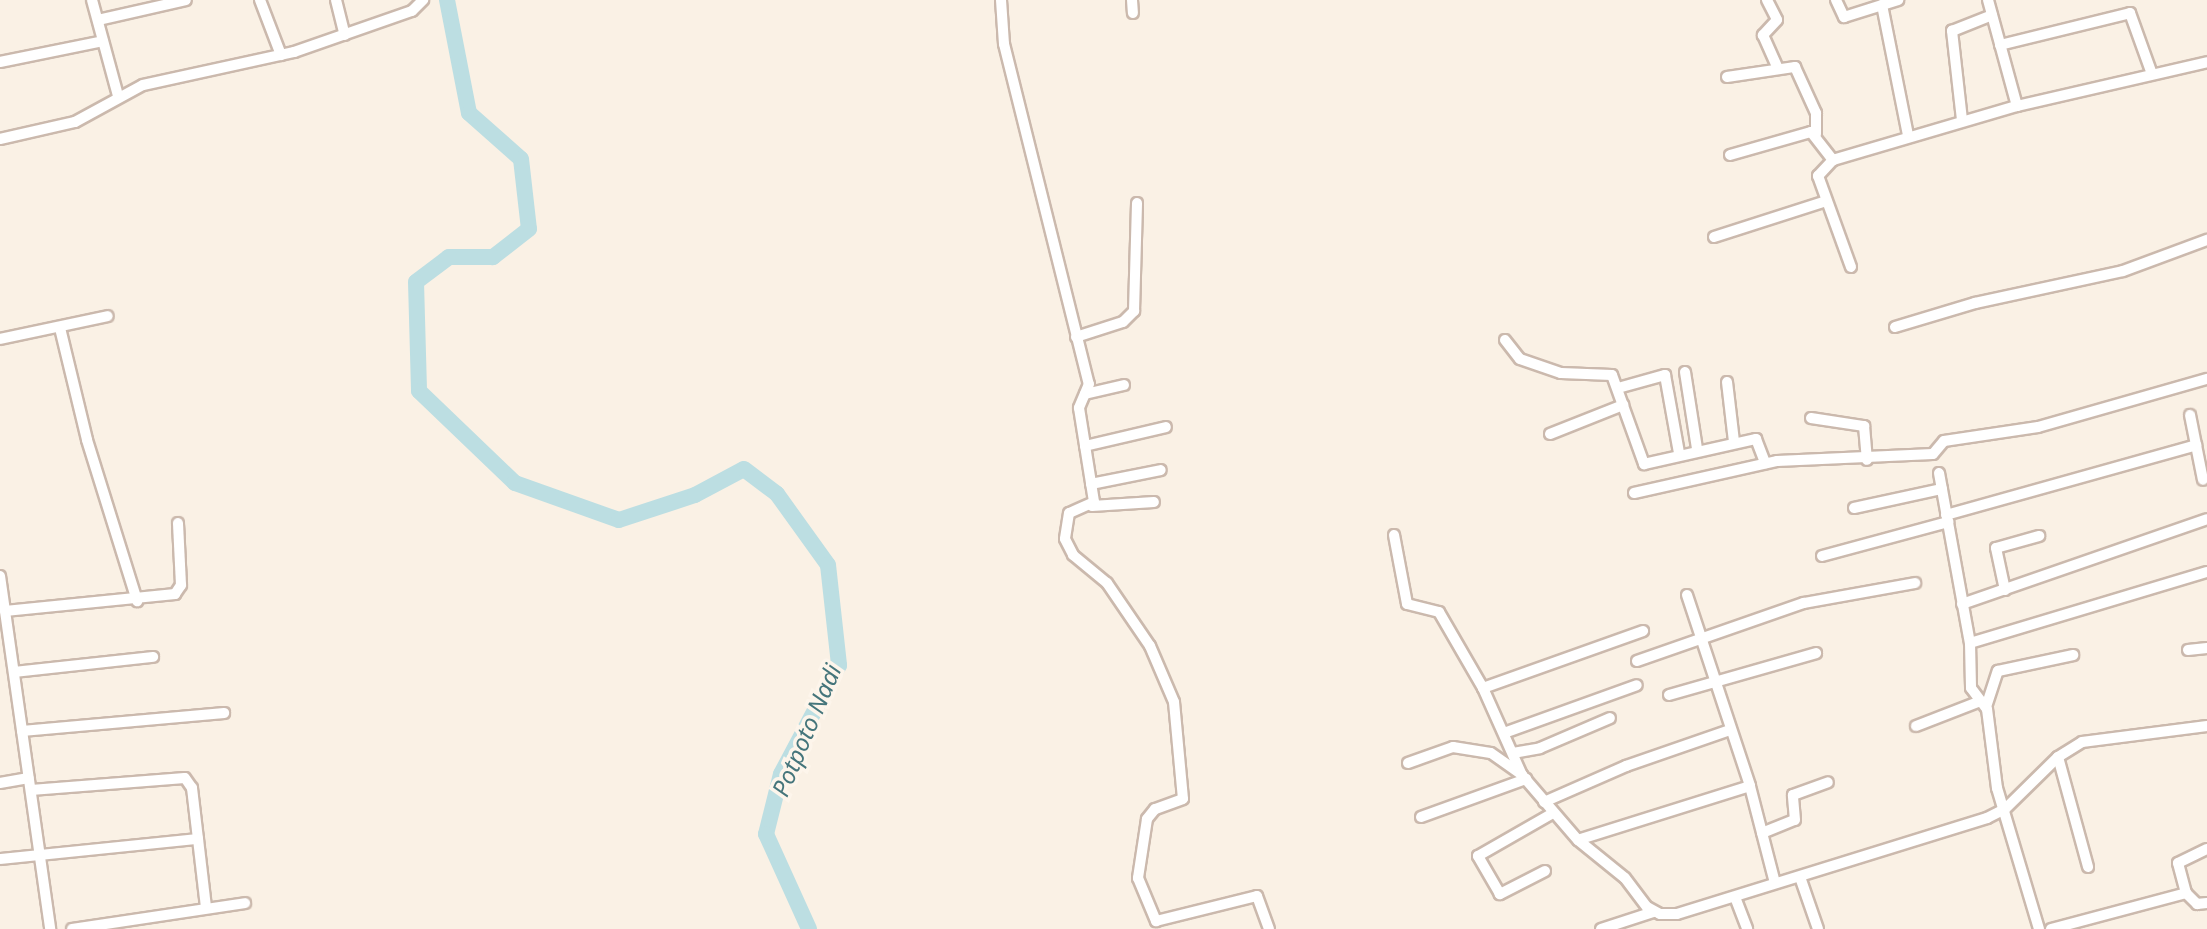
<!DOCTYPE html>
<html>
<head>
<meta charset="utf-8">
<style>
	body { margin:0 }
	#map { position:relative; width:2207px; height:929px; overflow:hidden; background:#faf1e5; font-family:"Noto Sans",sans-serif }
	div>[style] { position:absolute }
	.river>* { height:16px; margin:-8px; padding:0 8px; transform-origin:8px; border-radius:8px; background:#bcdee2 }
	.roads { filter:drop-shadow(2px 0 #cbb9ad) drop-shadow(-2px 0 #cbb9ad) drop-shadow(0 2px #cbb9ad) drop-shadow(0 -2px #cbb9ad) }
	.minor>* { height:10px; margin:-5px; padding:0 5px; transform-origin:5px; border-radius:5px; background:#fff }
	span { translate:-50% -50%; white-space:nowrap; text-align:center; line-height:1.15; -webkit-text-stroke:7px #fdf5eb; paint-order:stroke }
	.water-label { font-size:24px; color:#45757b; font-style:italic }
</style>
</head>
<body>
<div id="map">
	<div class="river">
		<div style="left:447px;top:0;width:115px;rotate:79deg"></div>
		<div style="left:469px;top:113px;width:69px;rotate:41.5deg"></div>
		<div style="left:521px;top:159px;width:70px;rotate:83.5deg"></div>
		<div style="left:529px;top:229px;width:46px;rotate:142.1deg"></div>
		<div style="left:493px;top:257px;width:44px;rotate:180deg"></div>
		<div style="left:449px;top:257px;width:41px;rotate:142.9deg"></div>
		<div style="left:416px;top:282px;width:109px;rotate:88.4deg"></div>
		<div style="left:419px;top:391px;width:133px;rotate:43.8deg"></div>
		<div style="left:515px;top:483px;width:110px;rotate:19.6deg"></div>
		<div style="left:619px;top:520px;width:80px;rotate:-18.2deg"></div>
		<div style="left:695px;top:495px;width:55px;rotate:-28deg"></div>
		<div style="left:744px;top:469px;width:41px;rotate:37.1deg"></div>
		<div style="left:777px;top:494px;width:87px;rotate:54.3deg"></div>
		<div style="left:828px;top:565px;width:101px;rotate:83.7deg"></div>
		<div style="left:839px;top:665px;width:123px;rotate:118deg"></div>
		<div style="left:781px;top:774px;width:62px;rotate:104deg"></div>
		<div style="left:766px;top:834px;width:104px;rotate:65.6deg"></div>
	</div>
	<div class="roads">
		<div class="minor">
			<div style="left:92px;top:0;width:99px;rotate:74.8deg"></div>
			<div style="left:260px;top:0;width:59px;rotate:69.1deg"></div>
			<div style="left:336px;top:0;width:36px;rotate:76deg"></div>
			<div style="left:1001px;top:0;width:44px;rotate:86.1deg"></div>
			<div style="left:1004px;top:44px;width:350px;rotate:76deg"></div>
			<div style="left:1089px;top:384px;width:26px;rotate:113deg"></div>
			<div style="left:1079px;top:408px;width:95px;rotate:80.9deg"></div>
			<div style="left:1094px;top:502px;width:27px;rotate:156deg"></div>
			<div style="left:1069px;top:513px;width:26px;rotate:99deg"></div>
			<div style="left:1065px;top:539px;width:18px;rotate:63deg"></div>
			<div style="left:1073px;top:555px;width:44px;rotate:39.5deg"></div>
			<div style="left:1107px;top:583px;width:76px;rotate:55.7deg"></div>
			<div style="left:1150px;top:646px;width:61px;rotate:66.8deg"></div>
			<div style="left:1174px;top:702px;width:97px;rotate:84.7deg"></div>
			<div style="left:1183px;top:799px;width:30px;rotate:160deg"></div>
			<div style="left:1155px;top:809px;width:13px;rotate:129deg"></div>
			<div style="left:1147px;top:819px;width:60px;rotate:98.7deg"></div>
			<div style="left:1138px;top:878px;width:47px;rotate:67.3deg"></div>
			<div style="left:1156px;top:921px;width:104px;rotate:-13.9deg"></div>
			<div style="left:1257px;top:896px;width:35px;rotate:70deg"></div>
			<div style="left:1132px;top:0;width:13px;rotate:86deg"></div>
			<div style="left:1767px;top:0;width:22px;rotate:63deg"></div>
			<div style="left:1777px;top:20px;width:21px;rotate:133deg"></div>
			<div style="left:1763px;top:35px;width:36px;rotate:66deg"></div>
			<div style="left:1836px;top:0;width:19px;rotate:65deg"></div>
			<div style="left:1844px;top:17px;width:57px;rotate:-17.5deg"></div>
			<div style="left:1988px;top:0;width:110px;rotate:74.7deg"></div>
			<div style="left:1882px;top:5px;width:133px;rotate:78.7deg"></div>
			<div style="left:98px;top:20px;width:90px;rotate:-12.8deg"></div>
			<div style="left:2000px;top:45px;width:134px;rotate:-13.8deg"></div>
			<div style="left:2130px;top:13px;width:65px;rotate:70.2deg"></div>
			<div style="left:0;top:62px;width:105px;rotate:-11.5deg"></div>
			<div style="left:1727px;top:77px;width:69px;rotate:-8.4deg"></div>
			<div style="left:1795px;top:67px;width:51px;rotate:65.5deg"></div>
			<div style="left:1816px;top:113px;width:21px;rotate:90deg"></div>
			<div style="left:1962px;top:120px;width:90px;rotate:-96.4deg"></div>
			<div style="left:1952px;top:31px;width:43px;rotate:-21.8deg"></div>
			<div style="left:0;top:139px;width:77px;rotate:-12.8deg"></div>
			<div style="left:75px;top:122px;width:77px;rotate:-28.6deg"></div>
			<div style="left:143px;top:85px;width:155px;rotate:-12.3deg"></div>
			<div style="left:294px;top:52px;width:125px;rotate:-19.2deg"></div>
			<div style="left:412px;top:11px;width:16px;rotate:-45deg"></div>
			<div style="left:1730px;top:155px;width:84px;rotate:-15.9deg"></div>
			<div style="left:1811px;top:132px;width:36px;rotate:52deg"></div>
			<div style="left:1714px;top:237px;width:118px;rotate:-17.8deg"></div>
			<div style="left:1851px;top:267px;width:97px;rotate:-109.9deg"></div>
			<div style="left:1818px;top:176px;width:22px;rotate:-47deg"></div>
			<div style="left:1833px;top:160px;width:192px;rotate:-16.4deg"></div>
			<div style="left:2017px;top:106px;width:195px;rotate:-13deg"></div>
			<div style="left:1895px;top:327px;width:84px;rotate:-16.7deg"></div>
			<div style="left:1975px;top:303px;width:151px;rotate:-12.2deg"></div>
			<div style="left:2123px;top:271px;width:90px;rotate:-20.3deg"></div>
			<div style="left:60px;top:328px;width:115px;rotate:76.4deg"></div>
			<div style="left:87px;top:440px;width:169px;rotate:72.7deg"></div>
			<div style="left:1076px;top:337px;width:49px;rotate:-17.7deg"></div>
			<div style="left:1123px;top:322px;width:16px;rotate:-45deg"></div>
			<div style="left:1134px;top:311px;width:108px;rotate:-88.4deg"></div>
			<div style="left:0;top:339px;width:110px;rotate:-12deg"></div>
			<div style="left:1505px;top:340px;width:24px;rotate:52deg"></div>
			<div style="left:1520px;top:359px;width:43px;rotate:18.9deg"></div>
			<div style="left:1561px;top:373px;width:51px;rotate:2.2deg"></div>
			<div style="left:1612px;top:375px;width:95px;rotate:70.2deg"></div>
			<div style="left:1644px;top:464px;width:115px;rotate:-12.6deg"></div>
			<div style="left:1756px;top:439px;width:26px;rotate:69deg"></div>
			<div style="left:1685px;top:372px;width:78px;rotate:81.1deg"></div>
			<div style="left:1727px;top:382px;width:60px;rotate:83.3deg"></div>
			<div style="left:1618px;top:388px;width:49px;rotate:-15.5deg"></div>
			<div style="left:1665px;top:375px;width:79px;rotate:79.8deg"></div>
			<div style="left:1085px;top:394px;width:40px;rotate:-13deg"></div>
			<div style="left:2190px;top:415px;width:66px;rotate:78.7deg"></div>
			<div style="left:1811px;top:418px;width:54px;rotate:8.6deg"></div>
			<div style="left:1864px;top:426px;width:34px;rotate:85deg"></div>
			<div style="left:1550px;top:434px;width:79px;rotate:-21.7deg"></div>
			<div style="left:1085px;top:446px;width:83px;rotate:-13.2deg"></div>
			<div style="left:1939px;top:473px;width:173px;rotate:79.7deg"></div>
			<div style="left:1970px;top:643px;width:45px;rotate:88.7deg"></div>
			<div style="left:1971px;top:688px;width:26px;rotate:53deg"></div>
			<div style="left:1987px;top:709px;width:80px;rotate:82.8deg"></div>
			<div style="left:1997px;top:788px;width:147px;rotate:73.4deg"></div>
			<div style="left:1091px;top:484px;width:71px;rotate:-11.3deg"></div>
			<div style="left:1634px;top:493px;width:147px;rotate:-12.6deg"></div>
			<div style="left:1777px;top:461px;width:156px;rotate:-2.6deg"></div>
			<div style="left:1933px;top:454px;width:17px;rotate:-50deg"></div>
			<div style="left:1944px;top:441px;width:95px;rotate:-8.5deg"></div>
			<div style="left:2038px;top:427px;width:176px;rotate:-15.9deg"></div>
			<div style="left:1092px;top:506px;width:62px;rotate:-3.7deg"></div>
			<div style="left:1854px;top:508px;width:90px;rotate:-12.2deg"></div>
			<div style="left:1946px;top:515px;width:260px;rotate:-15.6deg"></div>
			<div style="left:1394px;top:535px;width:70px;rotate:79.3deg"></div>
			<div style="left:1407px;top:604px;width:33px;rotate:14deg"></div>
			<div style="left:1439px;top:612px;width:88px;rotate:59.9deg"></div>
			<div style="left:1483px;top:688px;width:95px;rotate:65.9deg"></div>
			<div style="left:1822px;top:556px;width:131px;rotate:-15.1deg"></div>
			<div style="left:0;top:576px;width:357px;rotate:81.9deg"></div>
			<div style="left:2005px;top:590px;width:43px;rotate:-102.1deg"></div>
			<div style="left:1996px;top:548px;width:45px;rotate:-15.6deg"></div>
			<div style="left:1687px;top:595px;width:201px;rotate:71.7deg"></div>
			<div style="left:1962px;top:604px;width:259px;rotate:-19.1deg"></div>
			<div style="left:5px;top:611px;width:171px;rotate:-5.7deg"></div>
			<div style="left:175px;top:594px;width:11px;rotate:-56deg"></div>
			<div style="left:181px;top:585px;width:62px;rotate:-92.8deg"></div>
			<div style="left:1970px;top:643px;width:247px;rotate:-16.7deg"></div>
			<div style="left:2188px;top:650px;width:19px;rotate:-6deg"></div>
			<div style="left:1637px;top:661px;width:177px;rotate:-19.2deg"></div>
			<div style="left:1804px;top:603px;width:113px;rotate:-10.2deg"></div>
			<div style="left:14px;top:672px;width:140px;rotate:-6.2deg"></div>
			<div style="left:1483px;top:688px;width:170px;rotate:-19.6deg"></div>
			<div style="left:1669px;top:695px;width:153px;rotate:-15.9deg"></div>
			<div style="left:1986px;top:707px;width:38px;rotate:-72deg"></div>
			<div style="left:1998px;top:671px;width:77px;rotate:-12deg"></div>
			<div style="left:1916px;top:726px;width:66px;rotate:-21.2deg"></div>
			<div style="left:22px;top:731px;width:203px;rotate:-5.1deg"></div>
			<div style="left:1504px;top:733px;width:141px;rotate:-19.8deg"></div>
			<div style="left:1513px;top:753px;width:27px;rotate:-10deg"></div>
			<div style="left:1540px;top:748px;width:76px;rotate:-23.2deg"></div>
			<div style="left:2058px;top:757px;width:114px;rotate:74.7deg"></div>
			<div style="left:1408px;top:763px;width:48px;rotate:-19.6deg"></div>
			<div style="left:1453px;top:747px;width:38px;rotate:9deg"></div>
			<div style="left:1491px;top:753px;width:38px;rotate:35deg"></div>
			<div style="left:1522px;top:775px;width:86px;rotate:49.3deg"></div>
			<div style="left:0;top:783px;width:29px;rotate:-10deg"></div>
			<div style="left:31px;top:790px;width:154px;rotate:-4.5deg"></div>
			<div style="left:185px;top:778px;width:12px;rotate:55deg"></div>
			<div style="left:192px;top:788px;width:120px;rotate:83.3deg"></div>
			<div style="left:1544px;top:802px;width:90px;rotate:-23.7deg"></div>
			<div style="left:1626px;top:766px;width:110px;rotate:-19.1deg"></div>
			<div style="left:1421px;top:817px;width:112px;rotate:-19.9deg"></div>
			<div style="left:1762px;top:833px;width:35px;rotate:-22deg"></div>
			<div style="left:1795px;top:820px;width:25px;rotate:-95deg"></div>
			<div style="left:1793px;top:795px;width:37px;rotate:-20deg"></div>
			<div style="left:0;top:859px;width:199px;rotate:-5.8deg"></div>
			<div style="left:1545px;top:871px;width:51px;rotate:152.9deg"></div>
			<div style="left:1500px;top:894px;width:44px;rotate:-120.1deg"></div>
			<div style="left:1478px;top:856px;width:86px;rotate:-29.8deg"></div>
			<div style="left:1800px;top:877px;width:55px;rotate:70.9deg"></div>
			<div style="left:1775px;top:883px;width:100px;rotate:-104.5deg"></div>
			<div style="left:1750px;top:786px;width:180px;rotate:162.6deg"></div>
			<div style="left:1578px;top:840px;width:60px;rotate:39deg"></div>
			<div style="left:1625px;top:878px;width:36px;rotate:53deg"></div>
			<div style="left:1647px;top:907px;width:15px;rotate:28deg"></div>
			<div style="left:1660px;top:914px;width:17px"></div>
			<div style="left:1677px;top:914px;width:325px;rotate:-17.2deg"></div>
			<div style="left:1987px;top:818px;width:20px;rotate:-27deg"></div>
			<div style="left:2005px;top:809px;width:74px;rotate:-44.5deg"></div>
			<div style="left:2058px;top:757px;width:28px;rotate:-32deg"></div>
			<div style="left:2082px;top:742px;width:126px;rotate:-7.3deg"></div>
			<div style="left:2186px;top:893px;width:16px;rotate:45deg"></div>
			<div style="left:2197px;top:904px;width:10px;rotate:-6deg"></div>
			<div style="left:1735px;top:897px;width:34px;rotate:69deg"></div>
			<div style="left:72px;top:929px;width:175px;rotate:-8.5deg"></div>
			<div style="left:1601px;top:929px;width:55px;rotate:-18.1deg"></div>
			<div style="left:2051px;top:929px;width:140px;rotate:-14.9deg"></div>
			<div style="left:2186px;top:893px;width:31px;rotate:-105deg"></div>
			<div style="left:2178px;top:863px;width:32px;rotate:-26deg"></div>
		</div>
	</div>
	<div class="water-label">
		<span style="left:806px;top:730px;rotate:-67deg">Potpoto Nadi</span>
	</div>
</div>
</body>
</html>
